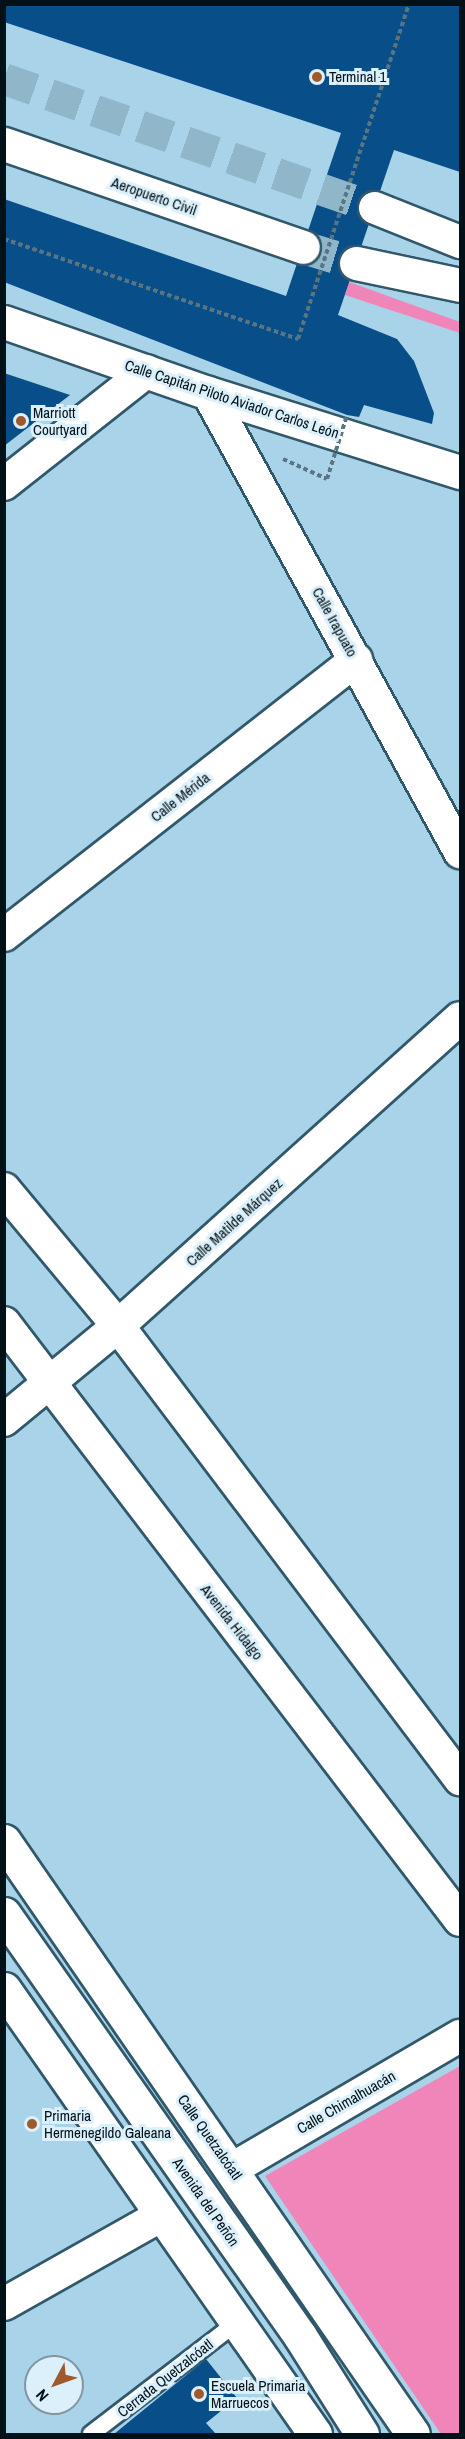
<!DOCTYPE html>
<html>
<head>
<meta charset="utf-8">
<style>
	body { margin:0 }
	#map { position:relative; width:465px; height:2439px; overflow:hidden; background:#a9d3e9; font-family:"Archivo Narrow",sans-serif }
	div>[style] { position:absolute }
	.green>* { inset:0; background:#f085b9 }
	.building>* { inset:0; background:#084e88 }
	.street-tunnel>* { height:32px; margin-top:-16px; transform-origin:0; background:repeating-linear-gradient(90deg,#90b6ca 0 32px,transparent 0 48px) }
	.secondary-tunnel>* { height:33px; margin-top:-16.5px; transform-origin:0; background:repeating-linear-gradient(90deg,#90b6ca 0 33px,transparent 0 49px) }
	.path>* { height:4px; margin-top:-2px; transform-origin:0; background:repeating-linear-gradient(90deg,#587584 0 4.5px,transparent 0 7.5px) }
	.roads { filter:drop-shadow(2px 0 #31586a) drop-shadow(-2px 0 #31586a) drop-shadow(0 2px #31586a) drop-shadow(0 -2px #31586a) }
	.lane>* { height:16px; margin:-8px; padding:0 8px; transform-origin:8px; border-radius:8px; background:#fff }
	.street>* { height:32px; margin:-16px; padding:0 16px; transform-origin:16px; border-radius:16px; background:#fff }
	.secondary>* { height:33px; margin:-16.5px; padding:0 16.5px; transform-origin:16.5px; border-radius:16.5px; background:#fff }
	.path-bridge>* { height:4px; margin-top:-2px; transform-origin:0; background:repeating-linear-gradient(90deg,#587584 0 4.5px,transparent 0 7.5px) }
	.dots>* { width:16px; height:16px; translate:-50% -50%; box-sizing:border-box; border:3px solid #dbf0fb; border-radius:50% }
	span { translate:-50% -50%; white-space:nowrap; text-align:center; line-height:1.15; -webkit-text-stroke:6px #dbf0fb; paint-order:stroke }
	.poi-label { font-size:15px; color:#021017 }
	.left { translate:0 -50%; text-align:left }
	.street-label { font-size:15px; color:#021017 }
	.frame { position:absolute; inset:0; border:6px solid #021017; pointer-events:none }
	.north { position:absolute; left:24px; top:2355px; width:60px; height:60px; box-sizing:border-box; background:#dbf0fb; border:2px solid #8496a0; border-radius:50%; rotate:229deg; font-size:16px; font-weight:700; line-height:24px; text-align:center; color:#021017 }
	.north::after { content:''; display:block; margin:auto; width:21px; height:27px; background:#9e592d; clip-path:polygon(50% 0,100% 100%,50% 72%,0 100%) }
</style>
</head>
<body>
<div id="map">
	<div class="green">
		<div style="clip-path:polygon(349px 282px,460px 322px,460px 333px,345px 295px)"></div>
		<div style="clip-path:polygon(460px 2066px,460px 2434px,441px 2434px,265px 2176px)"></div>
	</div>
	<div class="building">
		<div style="clip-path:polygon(4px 4px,460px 4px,460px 172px,394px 150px,338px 315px,397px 339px,414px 361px,434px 413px,432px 424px,364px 405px,359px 417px,347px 415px,4px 282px,4px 199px,286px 296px,341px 133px,4px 22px)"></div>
		<div style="clip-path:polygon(4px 373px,70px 395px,4px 446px)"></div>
		<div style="clip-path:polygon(206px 2359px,237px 2398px,206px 2423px,216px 2434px,114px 2434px)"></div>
	</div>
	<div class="street-tunnel">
		<div style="left:4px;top:79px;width:393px;rotate:19.2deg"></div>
	</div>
	<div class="secondary-tunnel">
		<div style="left:303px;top:247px;width:55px;rotate:16.8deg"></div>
	</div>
	<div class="path">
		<div style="left:364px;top:140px;width:143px;rotate:-71.7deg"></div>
		<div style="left:4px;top:239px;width:311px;rotate:18.8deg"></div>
		<div style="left:283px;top:459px;width:48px;rotate:24.4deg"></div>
	</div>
	<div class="roads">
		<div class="lane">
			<div style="left:91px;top:2434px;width:186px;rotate:-37.4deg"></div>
		</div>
		<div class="street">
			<div style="left:375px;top:208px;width:92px;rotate:21.8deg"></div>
			<div style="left:208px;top:393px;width:524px;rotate:61.23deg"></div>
			<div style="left:4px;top:484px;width:182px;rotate:-38.3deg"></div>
			<div style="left:4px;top:935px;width:447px;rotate:-38deg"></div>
			<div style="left:4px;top:1189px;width:178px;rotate:50.2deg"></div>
			<div style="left:118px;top:1326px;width:568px;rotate:52.95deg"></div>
			<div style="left:4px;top:1323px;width:751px;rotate:52.63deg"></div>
			<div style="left:4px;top:1420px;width:148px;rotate:-39.5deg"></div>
			<div style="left:118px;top:1326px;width:460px;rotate:-42deg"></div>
			<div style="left:232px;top:2169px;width:264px;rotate:-30.3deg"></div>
			<div style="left:4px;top:2304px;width:181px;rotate:-29.4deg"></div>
		</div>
		<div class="secondary">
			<div style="left:4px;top:144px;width:316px;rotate:19deg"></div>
			<div style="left:356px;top:263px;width:106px;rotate:11.9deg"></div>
			<div style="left:4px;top:322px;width:216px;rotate:19.2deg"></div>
			<div style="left:208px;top:393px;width:264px;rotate:17.4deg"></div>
			<div style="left:4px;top:1841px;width:720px;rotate:55.41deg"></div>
			<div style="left:4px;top:1914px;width:515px;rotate:54.95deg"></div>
			<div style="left:300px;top:2336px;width:116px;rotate:57.7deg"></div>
			<div style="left:4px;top:1989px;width:543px;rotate:55.05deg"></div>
		</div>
	</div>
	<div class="path-bridge">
		<div style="left:298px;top:339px;width:210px;rotate:-71.7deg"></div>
		<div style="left:327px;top:479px;width:67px;rotate:-72.6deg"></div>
	</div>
	<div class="dots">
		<div style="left:317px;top:77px;background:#9e592d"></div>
		<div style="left:21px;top:421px;background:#9e592d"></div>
		<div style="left:32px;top:2124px;background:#9e592d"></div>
		<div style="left:199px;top:2394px;background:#9e592d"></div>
	</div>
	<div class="poi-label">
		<span class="left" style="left:329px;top:77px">Terminal 1</span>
		<span class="left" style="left:33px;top:421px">Marriott<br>Courtyard</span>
		<span class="left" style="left:44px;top:2124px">Primaria<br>Hermenegildo Galeana</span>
		<span class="left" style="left:211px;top:2394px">Escuela Primaria<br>Marruecos</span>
	</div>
	<div class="street-label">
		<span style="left:154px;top:196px;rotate:19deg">Aeropuerto Civil</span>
		<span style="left:232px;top:399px;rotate:18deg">Calle Capitán Piloto Aviador Carlos León</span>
		<span style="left:335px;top:622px;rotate:61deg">Calle Irapuato</span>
		<span style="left:180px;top:797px;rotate:-38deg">Calle Mérida</span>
		<span style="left:234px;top:1222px;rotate:-42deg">Calle Matilde Márquez</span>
		<span style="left:232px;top:1622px;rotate:52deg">Avenida Hidalgo</span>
		<span style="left:346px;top:2102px;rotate:-30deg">Calle Chimalhuacán</span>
		<span style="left:210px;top:2137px;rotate:55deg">Calle Quetzalcóatl</span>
		<span style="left:206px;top:2202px;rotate:55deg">Avenida del Peñón</span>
		<span style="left:165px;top:2378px;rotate:-38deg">Cerrada Quetzalcóatl</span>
	</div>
	<div class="frame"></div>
	<div class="north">N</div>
</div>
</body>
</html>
